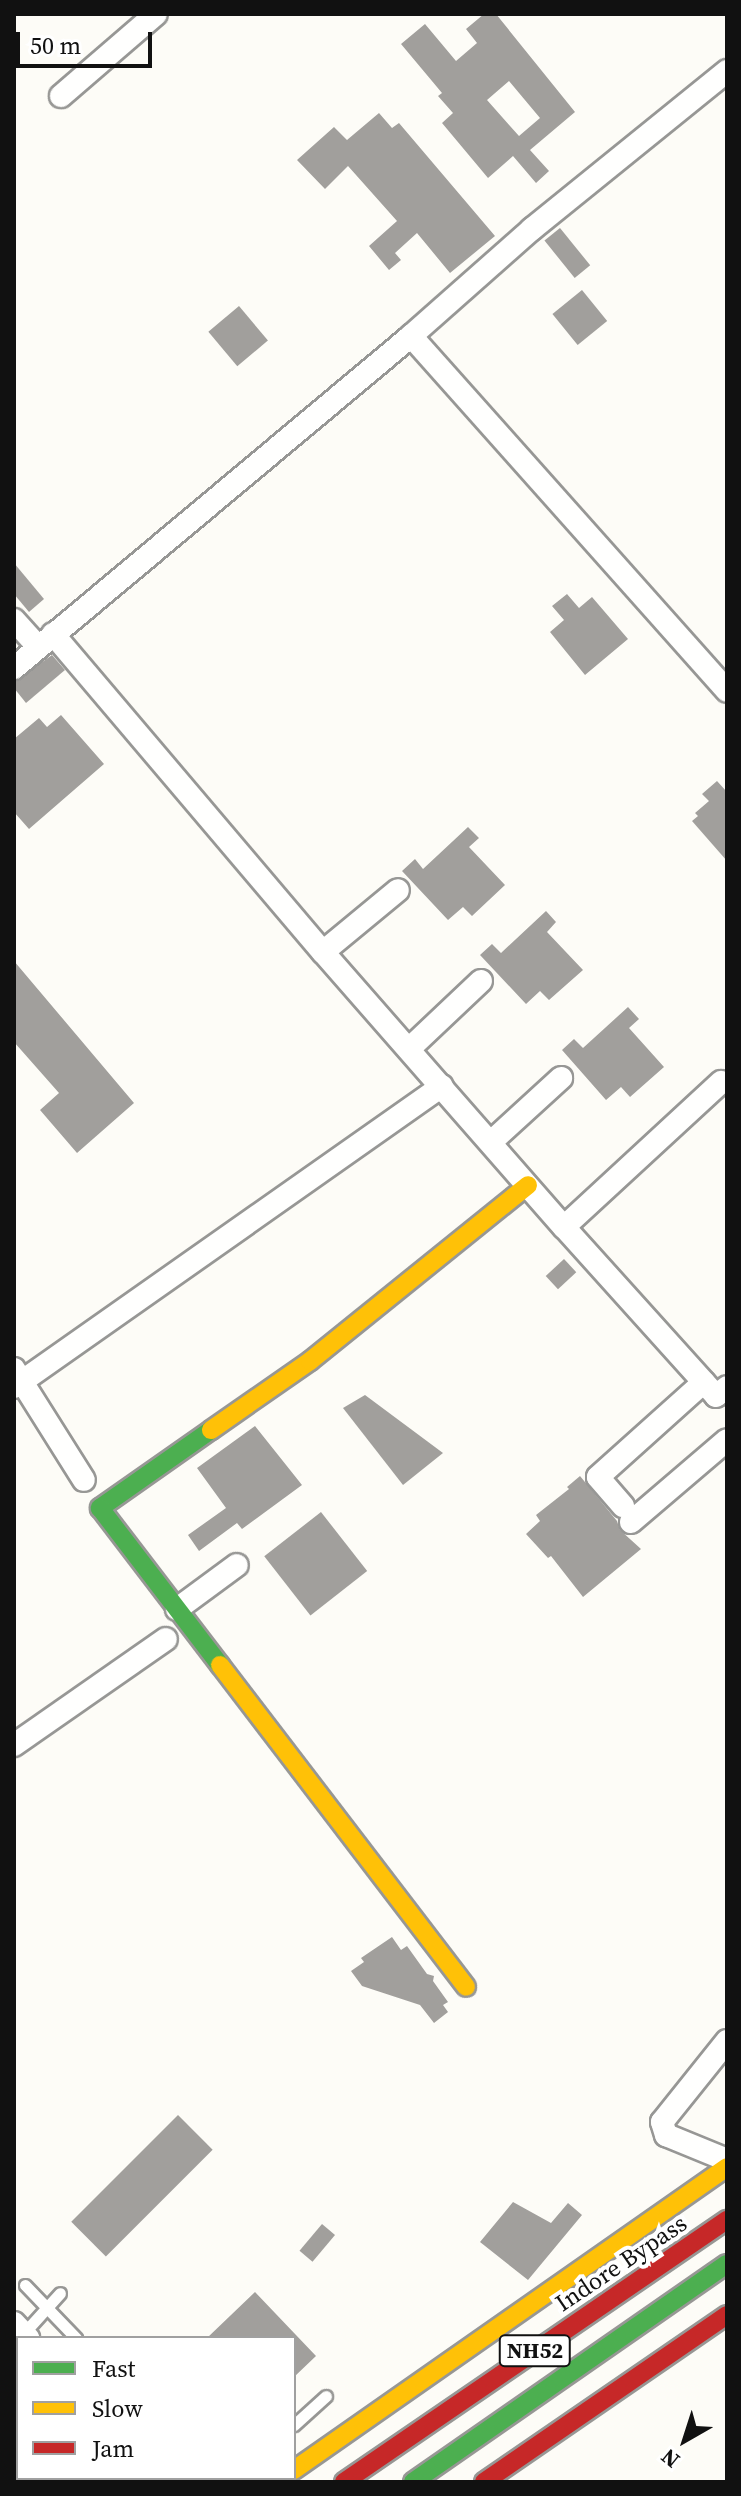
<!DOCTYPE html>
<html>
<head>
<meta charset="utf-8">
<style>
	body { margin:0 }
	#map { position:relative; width:741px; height:2496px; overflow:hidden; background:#fdfcf7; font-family:"Source Serif 4",serif }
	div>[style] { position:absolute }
	.building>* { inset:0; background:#a19f9c; transform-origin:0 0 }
	.roads { filter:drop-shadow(2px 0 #979795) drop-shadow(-2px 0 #979795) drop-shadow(0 2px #979795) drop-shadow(0 -2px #979795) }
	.lane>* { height:11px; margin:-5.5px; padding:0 5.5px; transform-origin:5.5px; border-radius:5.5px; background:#fffffe }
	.street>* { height:22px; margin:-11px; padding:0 11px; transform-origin:11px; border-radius:11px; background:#fffffe }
	.fast>* { height:18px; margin:-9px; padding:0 9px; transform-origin:9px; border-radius:9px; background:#4caf50 }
	.slow>* { height:18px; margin:-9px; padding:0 9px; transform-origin:9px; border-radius:9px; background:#ffc107 }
	.jam>* { height:18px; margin:-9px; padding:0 9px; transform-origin:9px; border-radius:9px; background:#c62828 }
	span { translate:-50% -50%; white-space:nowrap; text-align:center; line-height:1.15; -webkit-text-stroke:8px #fff; paint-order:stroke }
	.shield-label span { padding:2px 6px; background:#fff; border:2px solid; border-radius:6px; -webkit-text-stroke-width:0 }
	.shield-label { font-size:22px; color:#111; font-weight:700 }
	.street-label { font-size:24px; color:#111 }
	.frame { position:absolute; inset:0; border:16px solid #111; pointer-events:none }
	.legend { position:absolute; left:16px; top:2336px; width:280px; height:144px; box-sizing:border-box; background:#fff; border:2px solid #a0a0a0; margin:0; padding:10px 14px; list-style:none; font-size:24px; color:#111 }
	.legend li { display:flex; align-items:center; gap:16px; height:40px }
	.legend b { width:40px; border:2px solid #a0a0a0 }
	.north { position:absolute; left:645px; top:2400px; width:80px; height:80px; -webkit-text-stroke:6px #fff; paint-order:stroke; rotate:219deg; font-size:22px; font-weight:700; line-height:32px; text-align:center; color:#111 }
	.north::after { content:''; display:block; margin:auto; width:28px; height:36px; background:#111; clip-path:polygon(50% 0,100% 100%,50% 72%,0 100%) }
	.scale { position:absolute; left:16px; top:32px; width:136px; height:36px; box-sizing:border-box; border:4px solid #111; border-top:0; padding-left:10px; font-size:24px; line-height:28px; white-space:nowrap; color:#111; -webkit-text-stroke:6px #fff; paint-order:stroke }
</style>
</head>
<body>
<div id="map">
	<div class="building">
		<div style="clip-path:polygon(evenodd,484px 14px,496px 14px,575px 112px,530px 150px,549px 171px,536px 183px,513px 156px,488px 178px,442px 123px,453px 113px,438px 96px,442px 93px,401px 44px,425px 24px,456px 61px,477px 43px,466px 29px,484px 14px,509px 81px,540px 118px,519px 136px,487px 100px,509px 81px)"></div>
		<div style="clip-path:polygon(379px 113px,392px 128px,399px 123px,495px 236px,450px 273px,417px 233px,395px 253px,401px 260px,389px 270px,369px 246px,397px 221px,348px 166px,325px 189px,297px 160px,334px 127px,347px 140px)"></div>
		<div style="left:560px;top:228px;width:48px;height:20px;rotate:51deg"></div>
		<div style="left:582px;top:290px;width:40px;height:38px;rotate:51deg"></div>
		<div style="left:239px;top:306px;width:45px;height:40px;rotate:50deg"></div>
		<div style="clip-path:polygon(14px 563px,44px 599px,29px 612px,14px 594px)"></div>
		<div style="clip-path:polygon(567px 594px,579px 608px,592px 597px,628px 639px,585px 675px,550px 632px,564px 620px,552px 606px)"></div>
		<div style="clip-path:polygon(52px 655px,65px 670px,26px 703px,14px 688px,14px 682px)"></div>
		<div style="clip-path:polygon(61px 715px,104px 764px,29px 829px,14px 812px,14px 739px,39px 718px,47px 727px)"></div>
		<div style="clip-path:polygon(717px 781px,727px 792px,727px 861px,692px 821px,698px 816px,695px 813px,709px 801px,702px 794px)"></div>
		<div style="clip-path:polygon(468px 827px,479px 838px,469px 847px,505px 885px,472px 916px,463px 907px,448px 920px,402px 871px,415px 859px,423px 869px)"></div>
		<div style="clip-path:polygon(546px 911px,556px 922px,547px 932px,583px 970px,549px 1000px,540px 991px,526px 1004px,480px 955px,492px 944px,501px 953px)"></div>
		<div style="clip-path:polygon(14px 961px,134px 1103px,77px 1153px,40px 1110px,59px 1093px,14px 1042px)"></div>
		<div style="clip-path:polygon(628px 1007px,639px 1019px,629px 1028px,664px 1067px,630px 1097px,621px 1087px,606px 1100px,562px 1050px,574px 1039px,583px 1048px)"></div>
		<div style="left:564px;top:1259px;width:18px;height:25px;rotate:47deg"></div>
		<div style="clip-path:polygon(365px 1395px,443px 1453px,403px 1485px,343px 1408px)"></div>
		<div style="clip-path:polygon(255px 1426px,302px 1485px,242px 1529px,237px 1523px,199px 1551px,188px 1535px,226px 1508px,197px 1468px)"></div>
		<div style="clip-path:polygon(580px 1476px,617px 1521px,620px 1530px,641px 1549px,583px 1597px,551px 1556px,548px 1558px,526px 1534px,540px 1521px,536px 1515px,569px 1489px,567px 1487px)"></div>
		<div style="left:321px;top:1512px;width:75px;height:72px;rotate:52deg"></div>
		<div style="clip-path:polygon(392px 1937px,401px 1950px,407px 1946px,427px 1974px,434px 1976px,433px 1981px,448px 2002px,443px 2005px,448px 2012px,434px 2023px,420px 2005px,362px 1986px,351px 1971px,364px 1962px,361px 1958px)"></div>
		<div style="left:178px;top:2115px;width:49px;height:151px;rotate:45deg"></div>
		<div style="clip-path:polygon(513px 2202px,551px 2223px,568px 2203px,582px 2215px,528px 2280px,480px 2242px)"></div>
		<div style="left:322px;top:2224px;width:17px;height:35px;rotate:40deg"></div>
		<div style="clip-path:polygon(255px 2292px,316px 2356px,294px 2377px,294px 2338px,207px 2338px)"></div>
	</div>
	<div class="roads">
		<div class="lane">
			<div style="left:25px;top:2285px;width:74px;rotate:46.1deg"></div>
			<div style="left:23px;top:2334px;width:55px;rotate:-47.9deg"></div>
			<div style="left:294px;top:2425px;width:43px;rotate:-42.2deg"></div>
		</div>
		<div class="street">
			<div style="left:61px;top:96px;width:125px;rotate:-40.8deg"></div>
			<div style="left:411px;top:336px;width:475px;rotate:48.3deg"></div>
			<div style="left:14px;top:620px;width:36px;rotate:48deg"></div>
			<div style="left:53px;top:634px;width:417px;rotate:49.7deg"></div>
			<div style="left:323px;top:952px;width:366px;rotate:48.8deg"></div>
			<div style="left:564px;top:1227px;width:227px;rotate:48deg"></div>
			<div style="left:716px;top:1396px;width:14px;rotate:-39deg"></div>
			<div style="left:14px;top:668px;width:518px;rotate:-39.9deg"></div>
			<div style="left:411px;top:336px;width:162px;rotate:-41.5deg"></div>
			<div style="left:532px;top:229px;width:251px;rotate:-39deg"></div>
			<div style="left:323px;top:952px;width:97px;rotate:-39.6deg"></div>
			<div style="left:409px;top:1049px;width:99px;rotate:-43.4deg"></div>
			<div style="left:491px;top:1142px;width:95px;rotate:-42.4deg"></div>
			<div style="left:564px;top:1227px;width:214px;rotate:-42.7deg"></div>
			<div style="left:14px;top:1369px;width:131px;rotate:57.8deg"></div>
			<div style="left:14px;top:1387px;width:523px;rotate:-35.12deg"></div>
			<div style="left:623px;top:1506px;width:38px;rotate:-131deg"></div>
			<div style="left:598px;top:1477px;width:142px;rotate:-41.9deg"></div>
			<div style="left:631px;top:1522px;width:126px;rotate:-40.5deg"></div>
			<div style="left:177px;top:1609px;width:74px;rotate:-36.3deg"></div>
			<div style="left:14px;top:1745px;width:185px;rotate:-34.9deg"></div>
			<div style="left:727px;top:2041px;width:104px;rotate:128.7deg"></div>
			<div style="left:662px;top:2122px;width:14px;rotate:73deg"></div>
			<div style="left:666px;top:2135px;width:66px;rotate:22.3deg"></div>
			<div style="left:14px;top:2323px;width:21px;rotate:47deg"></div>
			<div style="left:173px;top:2478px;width:6px;rotate:45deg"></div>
		</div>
		<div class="fast">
			<div style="left:211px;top:1430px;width:136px;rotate:144.9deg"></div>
			<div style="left:100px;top:1508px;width:198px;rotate:52.6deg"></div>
			<div style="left:413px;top:2482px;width:382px;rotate:-34.8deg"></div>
		</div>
		<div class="slow">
			<div style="left:211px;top:1430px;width:121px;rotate:-34.9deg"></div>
			<div style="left:310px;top:1361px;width:280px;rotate:-38.9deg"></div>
			<div style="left:220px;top:1665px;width:405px;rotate:52.6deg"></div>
			<div style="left:294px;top:2470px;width:528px;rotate:-34.98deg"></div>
		</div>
		<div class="jam">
			<div style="left:344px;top:2482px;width:464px;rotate:-34.4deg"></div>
			<div style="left:484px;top:2482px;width:295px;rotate:-34.5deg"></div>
		</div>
	</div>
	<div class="shield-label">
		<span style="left:535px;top:2351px">NH52</span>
	</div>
	<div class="street-label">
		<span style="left:621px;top:2263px;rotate:-34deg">Indore Bypass</span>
	</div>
	<div class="frame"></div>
	<ul class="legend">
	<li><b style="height:10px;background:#4caf50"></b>Fast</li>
	<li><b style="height:10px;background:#ffc107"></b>Slow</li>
	<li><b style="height:10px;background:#c62828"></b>Jam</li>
	</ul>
	<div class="north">N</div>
	<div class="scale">50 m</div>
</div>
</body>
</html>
